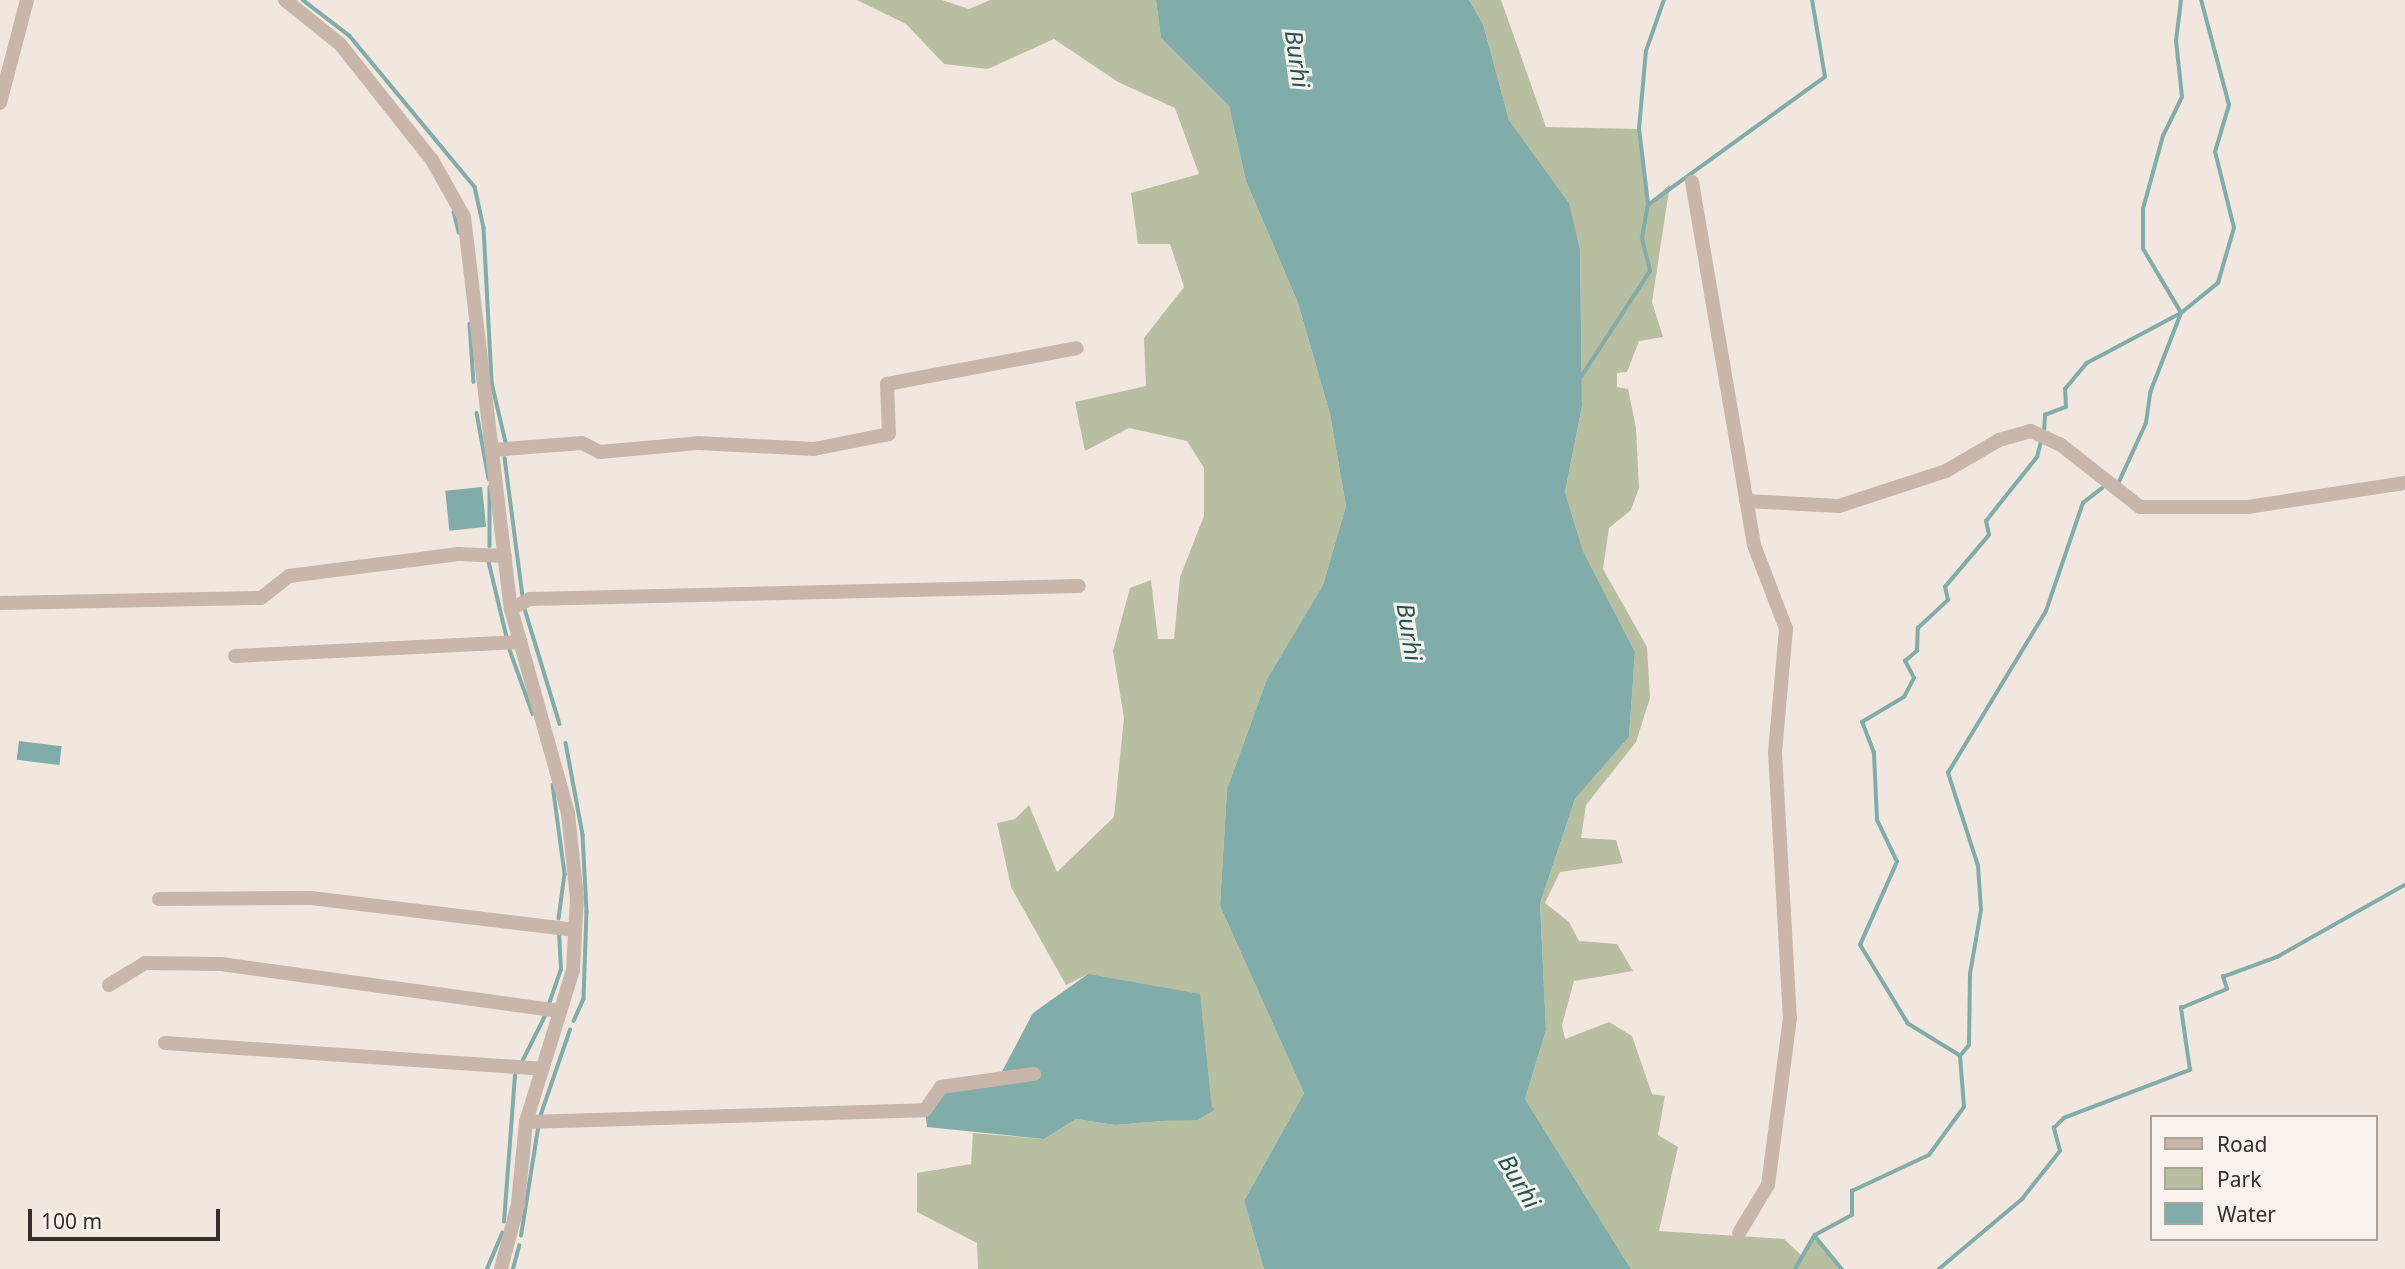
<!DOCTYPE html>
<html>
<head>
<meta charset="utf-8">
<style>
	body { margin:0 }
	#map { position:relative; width:2405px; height:1269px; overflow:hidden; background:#f1e7df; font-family:"Noto Sans",sans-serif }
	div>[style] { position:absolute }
	.green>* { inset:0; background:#b8bfa0 }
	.water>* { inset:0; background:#80acaa; transform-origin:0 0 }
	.stream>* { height:3.5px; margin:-1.75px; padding:0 1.75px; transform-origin:1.75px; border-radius:1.75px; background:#80acaa }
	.minor>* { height:14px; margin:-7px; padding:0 7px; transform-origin:7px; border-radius:7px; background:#c9b6ab }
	span { translate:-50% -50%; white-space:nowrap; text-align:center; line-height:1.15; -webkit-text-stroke:6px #f9f1eb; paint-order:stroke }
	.water-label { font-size:24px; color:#225654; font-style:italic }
	.legend { position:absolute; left:2150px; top:1115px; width:228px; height:126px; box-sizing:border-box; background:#f9f1eb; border:2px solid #aba39e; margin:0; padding:9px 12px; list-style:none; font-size:21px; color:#372d2a }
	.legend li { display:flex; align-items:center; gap:14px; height:35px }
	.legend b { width:35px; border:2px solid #aba39e }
	.scale { position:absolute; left:28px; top:1209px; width:192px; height:32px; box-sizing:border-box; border:4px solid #372d2a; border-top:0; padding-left:9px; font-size:21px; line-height:24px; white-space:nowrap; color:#372d2a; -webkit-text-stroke:5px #f9f1eb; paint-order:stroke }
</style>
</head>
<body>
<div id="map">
	<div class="green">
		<div style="clip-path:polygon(857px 0,942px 0,969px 9px,990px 0,1156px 0,1161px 38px,1229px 106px,1246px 181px,1298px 303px,1330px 414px,1346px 506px,1323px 585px,1267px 679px,1227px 789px,1220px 906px,1304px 1093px,1244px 1201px,1264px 1269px,978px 1269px,977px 1243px,917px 1212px,917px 1173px,971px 1164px,973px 1133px,1044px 1139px,1076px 1119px,1115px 1125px,1197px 1118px,1088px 974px,1066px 985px,1011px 887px,997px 823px,1015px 819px,1029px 805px,1057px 872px,1114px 817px,1124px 718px,1113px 651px,1130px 588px,1151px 580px,1158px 639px,1174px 639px,1180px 577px,1204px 516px,1204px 468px,1187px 441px,1129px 428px,1085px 451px,1075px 402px,1146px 386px,1144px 338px,1184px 287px,1170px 244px,1138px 244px,1131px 193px,1199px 174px,1175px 108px,1118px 82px,1054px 39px,988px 69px,944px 64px,906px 24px)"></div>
		<div style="clip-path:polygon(1469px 0,1501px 0,1546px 127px,1639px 129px,1648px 204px,1670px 184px,1652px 302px,1663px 337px,1639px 341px,1627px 372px,1617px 373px,1617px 387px,1628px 389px,1636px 428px,1639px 488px,1631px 510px,1609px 528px,1603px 569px,1647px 647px,1650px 698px,1636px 742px,1586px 805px,1581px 838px,1616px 840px,1623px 863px,1560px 872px,1545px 903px,1569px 922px,1579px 941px,1617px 944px,1633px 971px,1574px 981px,1562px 1025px,1565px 1039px,1609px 1022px,1632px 1036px,1652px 1094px,1665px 1096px,1658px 1135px,1678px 1147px,1659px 1231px,1784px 1239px,1802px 1256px,1815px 1235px,1842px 1269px,1631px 1269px,1525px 1099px,1546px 1030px,1540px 903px,1575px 799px,1629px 737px,1635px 652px,1583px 551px,1565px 492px,1582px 406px,1580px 249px,1568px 202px,1509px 120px,1483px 24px)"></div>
	</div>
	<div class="water">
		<div style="clip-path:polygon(1156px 0,1469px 0,1483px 24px,1509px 120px,1569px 203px,1580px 249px,1582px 406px,1565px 492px,1583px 551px,1635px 652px,1629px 737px,1575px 799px,1540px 903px,1546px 1030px,1525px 1099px,1631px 1269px,1264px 1269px,1244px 1201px,1304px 1093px,1220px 906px,1227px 789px,1267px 679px,1323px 585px,1346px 506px,1330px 414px,1298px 303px,1246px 181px,1229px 106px,1161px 38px)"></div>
		<div style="left:482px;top:487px;width:40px;height:37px;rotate:84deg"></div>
		<div style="left:19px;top:741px;width:43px;height:19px;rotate:7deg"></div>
		<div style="clip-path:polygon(1088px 974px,1200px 994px,1212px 1110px,1197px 1118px,1115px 1125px,1076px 1119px,1044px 1139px,927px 1127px,925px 1110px,941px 1087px,998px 1079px,1033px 1013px)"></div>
	</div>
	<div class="stream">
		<div style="left:303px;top:0;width:59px;rotate:37.5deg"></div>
		<div style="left:350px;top:36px;width:196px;rotate:50.4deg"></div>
		<div style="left:475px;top:187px;width:42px;rotate:77.6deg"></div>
		<div style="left:484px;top:228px;width:155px;rotate:87deg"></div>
		<div style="left:492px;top:383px;width:61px;rotate:76.7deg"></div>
		<div style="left:1648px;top:204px;width:76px;rotate:-96.8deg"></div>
		<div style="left:1639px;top:129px;width:78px;rotate:-84.9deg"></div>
		<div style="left:1646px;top:51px;width:54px;rotate:-70.6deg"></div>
		<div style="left:454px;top:212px;width:21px;rotate:76deg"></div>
		<div style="left:470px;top:324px;width:58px;rotate:86.1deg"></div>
		<div style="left:1581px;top:377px;width:126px;rotate:-56.9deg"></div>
		<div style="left:1650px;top:271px;width:34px;rotate:-104deg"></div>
		<div style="left:1642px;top:238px;width:34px;rotate:-80deg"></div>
		<div style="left:1648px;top:205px;width:218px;rotate:-35.9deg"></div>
		<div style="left:1825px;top:77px;width:78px;rotate:-99.6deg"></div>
		<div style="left:477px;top:413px;width:67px;rotate:79.7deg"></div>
		<div style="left:2044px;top:431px;width:16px;rotate:-86deg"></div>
		<div style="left:2045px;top:415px;width:22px;rotate:-21deg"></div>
		<div style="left:2066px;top:407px;width:18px;rotate:-93deg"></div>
		<div style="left:2065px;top:389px;width:34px;rotate:-50deg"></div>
		<div style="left:2087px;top:363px;width:106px;rotate:-28deg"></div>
		<div style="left:2181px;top:313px;width:74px;rotate:-120.7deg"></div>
		<div style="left:2143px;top:249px;width:40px;rotate:-90deg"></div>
		<div style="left:2143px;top:209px;width:76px;rotate:-74.7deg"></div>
		<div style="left:2163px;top:136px;width:43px;rotate:-64deg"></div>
		<div style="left:2182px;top:97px;width:56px;rotate:-96.1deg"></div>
		<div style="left:2176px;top:41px;width:41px;rotate:-83deg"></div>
		<div style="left:505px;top:458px;width:140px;rotate:82.6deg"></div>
		<div style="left:2118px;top:484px;width:67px;rotate:-65.3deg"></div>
		<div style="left:2146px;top:423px;width:30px;rotate:-82deg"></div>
		<div style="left:2150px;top:393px;width:86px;rotate:-68.8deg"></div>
		<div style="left:2181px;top:313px;width:48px;rotate:-39deg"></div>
		<div style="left:2218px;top:283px;width:57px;rotate:-73.8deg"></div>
		<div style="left:2234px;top:228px;width:78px;rotate:-104deg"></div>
		<div style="left:2215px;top:152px;width:49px;rotate:-73.4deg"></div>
		<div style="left:2229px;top:105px;width:109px;rotate:-104.9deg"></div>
		<div style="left:490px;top:487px;width:59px;rotate:90deg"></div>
		<div style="left:489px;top:562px;width:77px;rotate:76.5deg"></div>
		<div style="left:525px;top:609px;width:120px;rotate:73.1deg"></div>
		<div style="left:510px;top:650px;width:68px;rotate:70.2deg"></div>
		<div style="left:566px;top:743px;width:94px;rotate:79.5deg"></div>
		<div style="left:583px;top:835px;width:77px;rotate:87deg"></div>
		<div style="left:587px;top:912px;width:87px;rotate:92deg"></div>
		<div style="left:584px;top:999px;width:24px;rotate:114deg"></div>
		<div style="left:553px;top:785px;width:90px;rotate:82.3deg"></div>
		<div style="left:565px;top:874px;width:45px;rotate:97.6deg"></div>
		<div style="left:549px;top:1004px;width:36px;rotate:-71deg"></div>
		<div style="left:561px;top:970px;width:37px;rotate:-93deg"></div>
		<div style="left:1960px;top:1056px;width:14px;rotate:-51deg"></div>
		<div style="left:1969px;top:1045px;width:71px;rotate:-89.2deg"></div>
		<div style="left:1970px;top:974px;width:65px;rotate:-80.2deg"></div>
		<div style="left:1981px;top:910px;width:44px;rotate:-93.9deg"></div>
		<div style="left:1978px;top:866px;width:98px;rotate:-107.9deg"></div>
		<div style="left:1948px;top:773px;width:189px;rotate:-58.8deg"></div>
		<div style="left:2046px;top:611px;width:114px;rotate:-71.1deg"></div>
		<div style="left:2083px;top:503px;width:24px;rotate:-38deg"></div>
		<div style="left:522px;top:1062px;width:54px;rotate:-63.4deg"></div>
		<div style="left:540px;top:1117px;width:92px;rotate:-71deg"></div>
		<div style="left:1103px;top:1120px;width:94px;rotate:-1.2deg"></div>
		<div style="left:1197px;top:1118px;width:17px;rotate:-31deg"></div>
		<div style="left:504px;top:1222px;width:147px;rotate:-85.7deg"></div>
		<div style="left:521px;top:1236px;width:108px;rotate:-81deg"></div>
		<div style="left:1815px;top:1236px;width:43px;rotate:50.7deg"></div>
		<div style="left:487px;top:1269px;width:39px;rotate:-67deg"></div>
		<div style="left:513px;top:1269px;width:24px;rotate:-75deg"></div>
		<div style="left:1795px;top:1269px;width:39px;rotate:-60deg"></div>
		<div style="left:1815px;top:1235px;width:42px;rotate:-28.4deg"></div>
		<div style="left:1852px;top:1215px;width:24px;rotate:-90deg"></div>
		<div style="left:1852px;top:1191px;width:85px;rotate:-25.1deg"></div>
		<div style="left:1929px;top:1155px;width:59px;rotate:-53.9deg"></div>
		<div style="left:1964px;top:1107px;width:51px;rotate:-94.5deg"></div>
		<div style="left:1960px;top:1056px;width:61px;rotate:-148.4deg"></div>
		<div style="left:1908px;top:1024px;width:92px;rotate:-121.3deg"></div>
		<div style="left:1860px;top:945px;width:91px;rotate:-66deg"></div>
		<div style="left:1897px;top:862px;width:47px;rotate:-115.5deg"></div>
		<div style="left:1877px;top:820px;width:67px;rotate:-92.6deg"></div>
		<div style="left:1874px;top:753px;width:33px;rotate:-111deg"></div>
		<div style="left:1862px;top:722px;width:49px;rotate:-30.8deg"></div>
		<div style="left:1904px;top:697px;width:21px;rotate:-62deg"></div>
		<div style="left:1914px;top:678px;width:19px;rotate:-118deg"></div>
		<div style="left:1905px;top:661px;width:16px;rotate:-40deg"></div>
		<div style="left:1917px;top:651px;width:23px;rotate:-88deg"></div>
		<div style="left:1918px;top:628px;width:41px;rotate:-43deg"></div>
		<div style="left:1948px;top:600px;width:13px;rotate:-103deg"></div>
		<div style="left:1945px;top:587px;width:68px;rotate:-49.8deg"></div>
		<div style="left:1989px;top:535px;width:14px;rotate:-102deg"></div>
		<div style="left:1986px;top:521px;width:82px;rotate:-51.4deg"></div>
		<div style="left:2037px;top:457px;width:16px;rotate:-75deg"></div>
		<div style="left:1939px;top:1269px;width:109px;rotate:-40.1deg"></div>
		<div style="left:2022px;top:1199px;width:61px;rotate:-51.6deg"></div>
		<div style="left:2060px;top:1151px;width:24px;rotate:-105deg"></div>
		<div style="left:2054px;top:1128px;width:14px;rotate:-45deg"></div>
		<div style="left:2064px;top:1118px;width:135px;rotate:-20.9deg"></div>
		<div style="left:2190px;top:1070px;width:63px;rotate:-98.3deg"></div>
		<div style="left:2181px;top:1008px;width:50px;rotate:-22.4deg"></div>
		<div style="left:2227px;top:989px;width:13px;rotate:-108deg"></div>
		<div style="left:2223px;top:977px;width:58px;rotate:-20.3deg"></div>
		<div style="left:2277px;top:957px;width:147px;rotate:-29.4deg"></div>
	</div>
	<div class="minor">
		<div style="left:285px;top:0;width:70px;rotate:38.7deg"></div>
		<div style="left:340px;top:44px;width:148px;rotate:51.6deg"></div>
		<div style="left:432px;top:160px;width:65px;rotate:60.7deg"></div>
		<div style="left:464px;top:217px;width:395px;rotate:83.2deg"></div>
		<div style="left:511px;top:609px;width:212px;rotate:74.4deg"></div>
		<div style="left:568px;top:813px;width:85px;rotate:84deg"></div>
		<div style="left:577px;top:898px;width:72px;rotate:93.2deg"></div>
		<div style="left:573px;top:970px;width:159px;rotate:107.2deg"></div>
		<div style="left:526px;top:1122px;width:82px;rotate:95.6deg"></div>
		<div style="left:518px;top:1204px;width:67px;rotate:104.7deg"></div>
		<div style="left:0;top:103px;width:106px;rotate:-75.3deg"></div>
		<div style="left:1692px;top:182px;width:368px;rotate:80.3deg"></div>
		<div style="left:1754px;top:545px;width:90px;rotate:69.1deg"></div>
		<div style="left:1786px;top:629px;width:123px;rotate:95.1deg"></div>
		<div style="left:1775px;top:752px;width:266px;rotate:86.8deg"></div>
		<div style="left:1790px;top:1018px;width:168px;rotate:97.5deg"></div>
		<div style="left:1768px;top:1185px;width:56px;rotate:121.1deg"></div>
		<div style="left:493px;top:450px;width:89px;rotate:-4.5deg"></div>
		<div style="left:582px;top:443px;width:20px;rotate:27deg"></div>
		<div style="left:600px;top:452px;width:98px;rotate:-5.2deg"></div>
		<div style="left:698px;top:443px;width:116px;rotate:3deg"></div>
		<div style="left:814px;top:449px;width:76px;rotate:-11.3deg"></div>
		<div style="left:889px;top:434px;width:50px;rotate:-92.3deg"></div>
		<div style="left:887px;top:384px;width:193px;rotate:-10.7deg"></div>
		<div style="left:1746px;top:501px;width:93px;rotate:3.1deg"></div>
		<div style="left:1839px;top:506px;width:113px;rotate:-18.1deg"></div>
		<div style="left:1946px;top:471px;width:61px;rotate:-30.3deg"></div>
		<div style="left:1999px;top:440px;width:33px;rotate:-16deg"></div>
		<div style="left:2031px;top:431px;width:33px;rotate:25deg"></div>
		<div style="left:2061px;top:445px;width:100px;rotate:38.1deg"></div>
		<div style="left:2140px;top:507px;width:108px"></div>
		<div style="left:2248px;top:507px;width:159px;rotate:-8.7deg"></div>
		<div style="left:0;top:603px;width:261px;rotate:-1.1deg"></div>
		<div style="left:261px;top:598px;width:36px;rotate:-38deg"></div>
		<div style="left:289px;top:576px;width:171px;rotate:-7.4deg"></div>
		<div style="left:459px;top:554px;width:46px;rotate:2.5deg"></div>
		<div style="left:511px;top:609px;width:21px;rotate:-28deg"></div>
		<div style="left:530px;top:599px;width:549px;rotate:-1.36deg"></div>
		<div style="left:235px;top:656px;width:286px;rotate:-2.8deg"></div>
		<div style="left:159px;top:899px;width:152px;rotate:-0.4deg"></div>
		<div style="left:311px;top:898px;width:266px;rotate:6.9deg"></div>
		<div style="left:109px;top:985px;width:42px;rotate:-31.4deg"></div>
		<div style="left:145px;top:963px;width:76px;rotate:0.8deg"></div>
		<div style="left:221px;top:964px;width:342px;rotate:7.9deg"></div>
		<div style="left:165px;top:1043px;width:378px;rotate:3.9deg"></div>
		<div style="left:526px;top:1122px;width:399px;rotate:-1.7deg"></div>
		<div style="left:925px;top:1110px;width:28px;rotate:-55deg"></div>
		<div style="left:941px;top:1087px;width:94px;rotate:-8deg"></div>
	</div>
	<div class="water-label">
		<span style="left:1298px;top:59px;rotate:82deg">Burhi</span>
		<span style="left:1410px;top:632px;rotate:81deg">Burhi</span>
		<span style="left:1520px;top:1181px;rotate:59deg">Burhi</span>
	</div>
	<ul class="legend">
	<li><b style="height:9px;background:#c9b6ab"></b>Road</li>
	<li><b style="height:19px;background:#b8bfa0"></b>Park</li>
	<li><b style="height:19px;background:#80acaa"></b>Water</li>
	</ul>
	<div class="scale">100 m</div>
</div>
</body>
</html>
